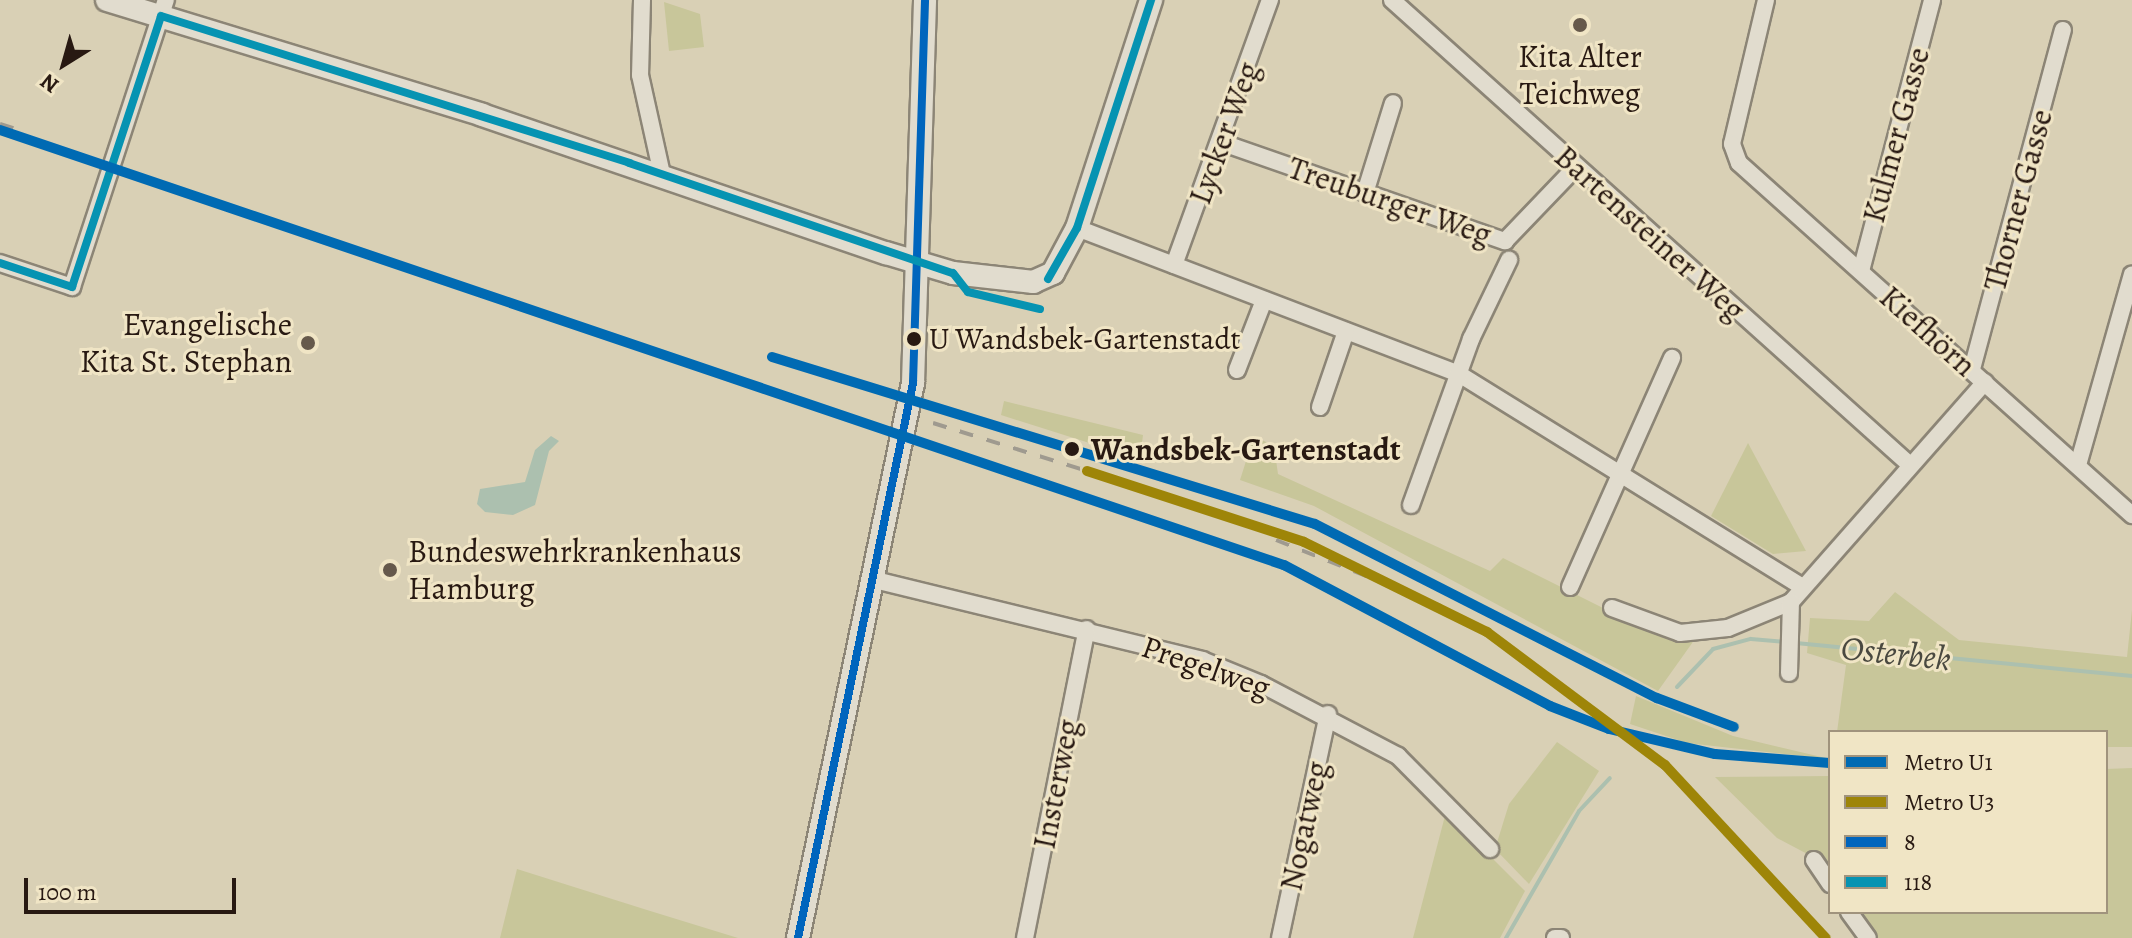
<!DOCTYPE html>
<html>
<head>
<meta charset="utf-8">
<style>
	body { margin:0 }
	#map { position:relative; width:2132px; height:938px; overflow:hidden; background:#d9d0b5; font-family:Alegreya,serif }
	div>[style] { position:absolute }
	.green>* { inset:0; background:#c8c69a }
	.water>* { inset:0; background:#acc0af }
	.stream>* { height:4px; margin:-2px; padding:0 2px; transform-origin:2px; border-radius:2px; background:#acc0af }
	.roads { filter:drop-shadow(2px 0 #8c8576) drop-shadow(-2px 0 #8c8576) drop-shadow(0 2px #8c8576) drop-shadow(0 -2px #8c8576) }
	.street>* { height:16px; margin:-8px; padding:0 8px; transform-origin:8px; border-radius:8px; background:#e1dcce }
	.secondary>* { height:22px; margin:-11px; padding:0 11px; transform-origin:11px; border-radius:11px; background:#e1dcce }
	.rail>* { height:4px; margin-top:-2px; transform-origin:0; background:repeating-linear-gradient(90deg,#9f9a8f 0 14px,transparent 0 28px) }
	.bus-1>* { height:8px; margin:-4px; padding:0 4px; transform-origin:4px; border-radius:4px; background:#0065bd }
	.bus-2>* { height:8px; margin:-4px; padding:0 4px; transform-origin:4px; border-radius:4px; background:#0693b2 }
	.metro-1>* { height:10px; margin:-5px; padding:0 5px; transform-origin:5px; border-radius:5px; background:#006ab3 }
	.metro-2>* { height:10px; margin:-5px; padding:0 5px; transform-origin:5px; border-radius:5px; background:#9e8508 }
	.dots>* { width:22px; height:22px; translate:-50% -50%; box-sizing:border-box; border:4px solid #f0e5c5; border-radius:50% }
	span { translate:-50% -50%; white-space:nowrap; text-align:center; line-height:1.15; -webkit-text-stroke:6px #f0e5c5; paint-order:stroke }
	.bus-label { font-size:30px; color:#281912 }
	.left { translate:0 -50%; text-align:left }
	.poi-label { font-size:32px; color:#281912 }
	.right { translate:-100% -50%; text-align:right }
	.street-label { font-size:32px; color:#281912 }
	.stop-label { font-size:32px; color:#281912; font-weight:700 }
	.water-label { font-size:34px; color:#4a4940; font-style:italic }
	.legend { position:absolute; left:1828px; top:730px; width:280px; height:184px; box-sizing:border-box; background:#f0e5c5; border:2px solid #a0937d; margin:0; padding:10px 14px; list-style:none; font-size:24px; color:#281912 }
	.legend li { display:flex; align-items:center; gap:16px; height:40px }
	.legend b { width:40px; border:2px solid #a0937d }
	.north { position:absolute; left:24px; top:24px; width:80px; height:80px; -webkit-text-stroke:6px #f0e5c5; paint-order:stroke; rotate:217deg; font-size:22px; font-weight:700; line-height:32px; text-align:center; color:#281912 }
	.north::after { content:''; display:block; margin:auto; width:28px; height:36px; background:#281912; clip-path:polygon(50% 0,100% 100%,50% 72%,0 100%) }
	.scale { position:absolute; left:24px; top:878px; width:212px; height:36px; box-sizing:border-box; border:4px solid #281912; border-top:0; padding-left:10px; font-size:24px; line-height:28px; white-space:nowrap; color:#281912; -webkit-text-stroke:6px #f0e5c5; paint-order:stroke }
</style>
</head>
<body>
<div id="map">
	<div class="green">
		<div style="clip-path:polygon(664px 2px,700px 14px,704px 47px,669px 51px)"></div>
		<div style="clip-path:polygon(1004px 401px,1143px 435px,1140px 459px,1001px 415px)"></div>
		<div style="clip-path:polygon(1254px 436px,1274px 446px,1278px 474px,1490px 571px,1503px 558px,1643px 628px,1695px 639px,1658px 691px,1314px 506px,1240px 480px)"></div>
		<div style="clip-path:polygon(1748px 443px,1806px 551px,1773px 554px,1711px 516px)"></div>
		<div style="clip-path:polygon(1895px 592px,1959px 640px,2127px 657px,2132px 610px,2132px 747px,2106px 747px,2106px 732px,1837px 732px,1846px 665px,1807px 653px,1810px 618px,1869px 621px)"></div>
		<div style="clip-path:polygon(1636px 696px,1733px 736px,1830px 759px,1687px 743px,1630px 724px)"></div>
		<div style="clip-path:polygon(1557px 742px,1599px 771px,1529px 884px,1495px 849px,1509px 804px)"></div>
		<div style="clip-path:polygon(2132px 768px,2132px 938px,1876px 938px,1860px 912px,2106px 912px,2106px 769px)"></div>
		<div style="clip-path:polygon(1830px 776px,1830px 866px,1777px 838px,1715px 777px)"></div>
		<div style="clip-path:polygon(1446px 812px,1525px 891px,1500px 938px,1413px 938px)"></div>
		<div style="clip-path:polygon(517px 869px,647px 910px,738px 938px,500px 938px)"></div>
	</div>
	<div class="water">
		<div style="clip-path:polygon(551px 436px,559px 441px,549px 451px,535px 505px,513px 515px,485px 512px,477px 504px,480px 489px,525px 482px,535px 450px)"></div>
	</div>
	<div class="stream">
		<div style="left:1796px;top:643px;width:338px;rotate:5.6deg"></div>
		<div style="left:1677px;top:687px;width:52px;rotate:-46.5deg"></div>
		<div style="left:1713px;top:649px;width:39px;rotate:-15deg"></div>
		<div style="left:1751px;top:639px;width:36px;rotate:5deg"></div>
		<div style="left:1506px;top:938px;width:146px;rotate:-60.1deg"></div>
		<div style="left:1579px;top:811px;width:45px;rotate:-46.8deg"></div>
	</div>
	<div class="roads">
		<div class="street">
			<div style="left:642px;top:0;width:75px;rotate:91.5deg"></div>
			<div style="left:640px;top:75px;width:107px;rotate:77.5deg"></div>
			<div style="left:1392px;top:0;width:696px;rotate:41.91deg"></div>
			<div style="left:1766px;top:0;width:148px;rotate:103.3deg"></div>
			<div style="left:1732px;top:144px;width:20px;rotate:70deg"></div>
			<div style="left:1739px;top:163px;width:528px;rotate:41.85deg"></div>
			<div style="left:1223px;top:143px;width:299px;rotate:19.2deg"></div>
			<div style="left:1505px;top:241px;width:103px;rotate:-46.2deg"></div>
			<div style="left:1365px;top:193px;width:94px;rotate:-72.7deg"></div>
			<div style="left:1077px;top:228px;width:409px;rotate:20.9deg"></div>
			<div style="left:1459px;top:374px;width:402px;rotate:31.8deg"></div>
			<div style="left:0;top:263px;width:76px;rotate:18.4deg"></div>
			<div style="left:72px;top:287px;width:302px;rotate:-71.9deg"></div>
			<div style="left:1174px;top:265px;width:282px;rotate:-70.1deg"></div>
			<div style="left:1861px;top:271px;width:280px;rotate:-75.3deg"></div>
			<div style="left:1972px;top:369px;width:351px;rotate:-75deg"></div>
			<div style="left:1237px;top:370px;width:75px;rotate:-68.9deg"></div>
			<div style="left:1320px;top:407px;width:80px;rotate:-71.1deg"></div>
			<div style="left:2078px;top:465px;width:198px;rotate:-74.2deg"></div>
			<div style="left:1411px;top:505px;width:177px;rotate:-70.1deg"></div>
			<div style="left:1471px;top:339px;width:88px;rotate:-64.3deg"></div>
			<div style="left:875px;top:580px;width:337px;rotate:13.7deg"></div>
			<div style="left:1202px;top:660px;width:64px;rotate:22.1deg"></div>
			<div style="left:1261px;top:684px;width:155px;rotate:27.7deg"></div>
			<div style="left:1398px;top:756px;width:131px;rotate:45.3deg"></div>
			<div style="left:1570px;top:587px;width:251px;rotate:-66deg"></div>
			<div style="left:1612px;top:608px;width:72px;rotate:20.2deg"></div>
			<div style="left:1680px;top:633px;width:48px;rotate:-5.9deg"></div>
			<div style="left:1728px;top:628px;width:68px;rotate:-22.4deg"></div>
			<div style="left:1791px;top:602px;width:293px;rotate:-48.6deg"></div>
			<div style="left:1789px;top:673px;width:71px;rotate:-88.4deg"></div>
			<div style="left:1814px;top:860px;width:29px;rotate:56deg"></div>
			<div style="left:1849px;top:912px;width:32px;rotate:54deg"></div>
			<div style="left:1025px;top:938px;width:315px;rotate:-78.7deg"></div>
			<div style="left:1280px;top:938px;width:229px;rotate:-77.9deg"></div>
			<div style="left:1555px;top:938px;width:6px"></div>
		</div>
		<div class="secondary">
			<div style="left:107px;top:0;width:392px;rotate:17deg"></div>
			<div style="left:482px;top:115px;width:427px;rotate:18.9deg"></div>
			<div style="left:886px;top:253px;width:70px;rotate:16.6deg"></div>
			<div style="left:953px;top:273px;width:81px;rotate:6.4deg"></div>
			<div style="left:1033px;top:282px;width:22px;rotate:-24deg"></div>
			<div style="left:1053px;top:273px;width:51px;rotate:-61.9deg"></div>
			<div style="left:1077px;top:228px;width:240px;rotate:-72deg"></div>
			<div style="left:798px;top:938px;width:567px;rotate:-78.29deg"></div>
			<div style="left:913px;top:383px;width:383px;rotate:-88.2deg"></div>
		</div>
	</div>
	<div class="rail">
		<div style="left:0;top:124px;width:14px;rotate:17deg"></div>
		<div style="left:933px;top:423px;width:161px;rotate:17.3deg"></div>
		<div style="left:1276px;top:540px;width:178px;rotate:21.8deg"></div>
	</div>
	<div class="bus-1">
		<div style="left:798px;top:938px;width:567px;rotate:-78.29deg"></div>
		<div style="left:913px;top:383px;width:383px;rotate:-88.2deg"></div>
	</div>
	<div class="bus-2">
		<div style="left:0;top:263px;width:76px;rotate:18.4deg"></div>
		<div style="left:72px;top:287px;width:285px;rotate:-71.8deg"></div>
		<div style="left:161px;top:16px;width:491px;rotate:17.4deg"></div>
		<div style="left:629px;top:163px;width:342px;rotate:18.8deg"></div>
		<div style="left:953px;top:273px;width:24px;rotate:52deg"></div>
		<div style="left:968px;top:292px;width:74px;rotate:13.3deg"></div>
		<div style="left:1048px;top:279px;width:59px;rotate:-60.4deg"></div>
		<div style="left:1077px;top:228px;width:240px;rotate:-72deg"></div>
	</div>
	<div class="metro-1">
		<div style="left:0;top:130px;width:1356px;rotate:18.72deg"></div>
		<div style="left:1284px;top:565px;width:301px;rotate:27.9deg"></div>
		<div style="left:1550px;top:706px;width:63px;rotate:21.3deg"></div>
		<div style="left:1609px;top:729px;width:109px;rotate:13.3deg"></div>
		<div style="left:1715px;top:754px;width:115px;rotate:4.5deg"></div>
		<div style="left:772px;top:357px;width:568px;rotate:17.1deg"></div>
		<div style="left:1315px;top:524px;width:384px;rotate:27deg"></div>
		<div style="left:1657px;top:698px;width:82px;rotate:20.6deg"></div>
	</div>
	<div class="metro-2">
		<div style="left:1087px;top:471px;width:228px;rotate:18.1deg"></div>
		<div style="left:1304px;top:542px;width:204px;rotate:26.2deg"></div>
		<div style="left:1487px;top:632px;width:222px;rotate:36.8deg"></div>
		<div style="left:1665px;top:765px;width:236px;rotate:47.1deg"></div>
	</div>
	<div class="dots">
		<div style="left:1580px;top:25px;background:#66594b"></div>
		<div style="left:914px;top:339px;background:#281912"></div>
		<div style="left:308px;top:343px;background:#66594b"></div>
		<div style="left:1072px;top:449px;background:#281912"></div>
		<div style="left:390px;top:570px;background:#66594b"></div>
	</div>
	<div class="bus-label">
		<span class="left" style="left:929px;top:339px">U Wandsbek-Gartenstadt</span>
	</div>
	<div class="poi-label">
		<span style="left:1580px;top:75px">Kita Alter<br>Teichweg</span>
		<span class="right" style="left:292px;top:343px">Evangelische<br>Kita St. Stephan</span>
		<span class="left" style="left:408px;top:570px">Bundeswehrkrankenhaus<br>Hamburg</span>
	</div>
	<div class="street-label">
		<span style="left:1224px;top:133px;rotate:-70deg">Lycker Weg</span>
		<span style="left:1896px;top:135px;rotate:-75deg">Kulmer Gasse</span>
		<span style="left:2018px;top:200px;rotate:-75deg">Thorner Gasse</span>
		<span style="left:1390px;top:201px;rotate:19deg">Treuburger Weg</span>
		<span style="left:1650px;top:233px;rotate:42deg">Bartensteiner Weg</span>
		<span style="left:1928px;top:331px;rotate:42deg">Kiefhörn</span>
		<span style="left:1206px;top:667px;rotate:19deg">Pregelweg</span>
		<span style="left:1056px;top:784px;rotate:-79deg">Insterweg</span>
		<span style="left:1304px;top:826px;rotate:-78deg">Nogatweg</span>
	</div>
	<div class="stop-label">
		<span class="left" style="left:1091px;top:449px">Wandsbek-Gartenstadt</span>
	</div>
	<div class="water-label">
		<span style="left:1896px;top:653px;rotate:6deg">Osterbek</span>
	</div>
	<ul class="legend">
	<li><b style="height:10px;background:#006ab3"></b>Metro U1</li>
	<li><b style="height:10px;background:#9e8508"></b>Metro U3</li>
	<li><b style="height:10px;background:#0065bd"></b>8</li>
	<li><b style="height:10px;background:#0693b2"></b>118</li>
	</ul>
	<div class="north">N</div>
	<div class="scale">100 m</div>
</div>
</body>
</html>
